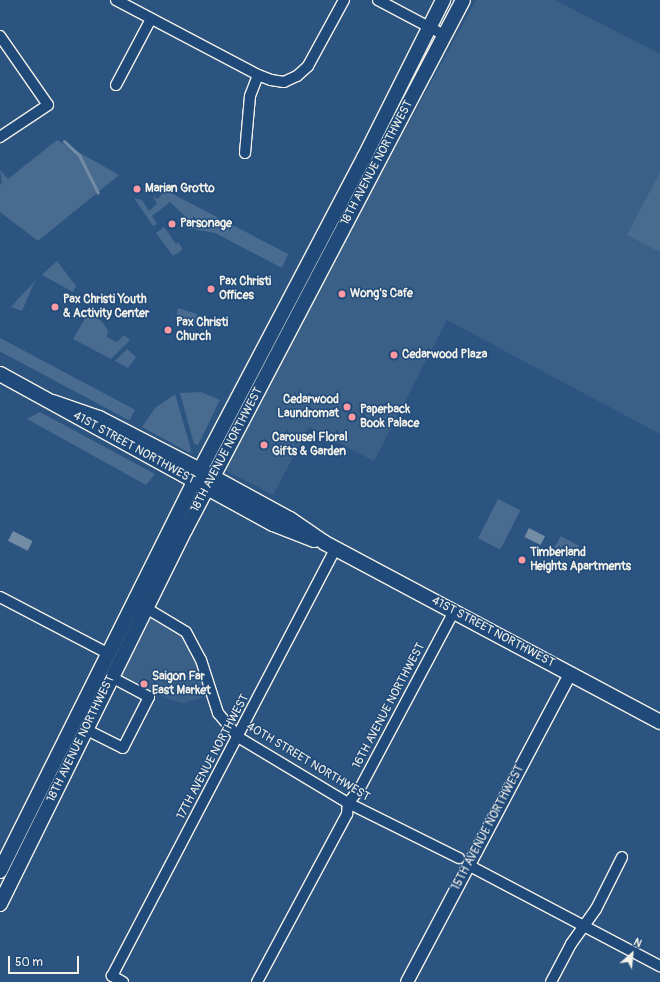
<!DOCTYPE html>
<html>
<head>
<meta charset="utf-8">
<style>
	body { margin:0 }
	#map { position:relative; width:660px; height:982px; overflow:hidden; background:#2c5481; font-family:Pangolin,sans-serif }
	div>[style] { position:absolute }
	.built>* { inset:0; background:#3b6088 }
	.green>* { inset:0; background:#496b90; transform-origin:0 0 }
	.water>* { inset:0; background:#738ca6; transform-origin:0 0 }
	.stream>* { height:3px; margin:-1.5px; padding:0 1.5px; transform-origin:1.5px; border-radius:1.5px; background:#738ca6 }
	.roads { filter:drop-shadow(1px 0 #f4f1e8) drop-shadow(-1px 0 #f4f1e8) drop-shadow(0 1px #f4f1e8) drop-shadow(0 -1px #f4f1e8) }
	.minor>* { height:10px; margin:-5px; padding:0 5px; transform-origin:5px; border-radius:5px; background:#1f4a7a }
	.tertiary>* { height:12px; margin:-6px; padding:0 6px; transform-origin:6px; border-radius:6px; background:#1f4a7a }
	.secondary>* { height:14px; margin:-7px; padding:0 7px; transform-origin:7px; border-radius:7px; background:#1f4a7a }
	.dots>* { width:11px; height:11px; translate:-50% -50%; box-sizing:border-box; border:2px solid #1f4a7a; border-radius:50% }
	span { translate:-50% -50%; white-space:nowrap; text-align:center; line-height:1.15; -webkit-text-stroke:3px #1f4a7a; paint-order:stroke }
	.street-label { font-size:12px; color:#f4f1e8 }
	.poi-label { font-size:12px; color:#f4f1e8; font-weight:700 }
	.left { translate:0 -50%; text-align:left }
	.right { translate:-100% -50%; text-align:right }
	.north { position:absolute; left:612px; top:934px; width:40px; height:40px; -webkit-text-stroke:3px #1f4a7a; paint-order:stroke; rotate:27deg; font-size:11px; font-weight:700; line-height:16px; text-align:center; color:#f4f1e8 }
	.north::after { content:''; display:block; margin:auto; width:14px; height:18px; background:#f4f1e8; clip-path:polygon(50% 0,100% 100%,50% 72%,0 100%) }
	.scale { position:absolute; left:8px; top:956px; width:71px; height:18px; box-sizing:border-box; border:2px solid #f4f1e8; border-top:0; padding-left:5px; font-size:12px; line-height:14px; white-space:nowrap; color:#f4f1e8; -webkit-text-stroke:3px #1f4a7a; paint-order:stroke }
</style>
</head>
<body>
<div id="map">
	<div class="built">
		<div style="clip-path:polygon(476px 0,555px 0,660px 54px,660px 434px,447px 320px,374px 461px,309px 427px,273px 495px,225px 470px,333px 262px)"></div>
		<div style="clip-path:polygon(135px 602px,186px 632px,212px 695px,183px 703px,173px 701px,109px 670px)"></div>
	</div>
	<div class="green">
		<div style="clip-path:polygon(57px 140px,119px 175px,38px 241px,0 212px,0 185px,2px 183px,0 170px,8px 179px)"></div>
		<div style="clip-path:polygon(660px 172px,660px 252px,627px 235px)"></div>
		<div style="clip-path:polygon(165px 190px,288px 254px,282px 268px,215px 233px,187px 228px,180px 220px,185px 216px,170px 202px,152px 216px,157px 224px,153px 226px,134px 198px,142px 200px,149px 211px,157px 204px,153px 196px,158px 199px)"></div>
		<div style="clip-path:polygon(164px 227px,176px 244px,178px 242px,182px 248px,182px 250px,173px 256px,156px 233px)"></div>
		<div style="clip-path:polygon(57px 261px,76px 286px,73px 292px,42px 275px)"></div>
		<div style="clip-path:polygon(35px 281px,22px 311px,11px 307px,19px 298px)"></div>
		<div style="clip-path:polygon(91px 308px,108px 330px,107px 337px,117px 342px,124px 335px,130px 340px,111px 359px,73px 339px)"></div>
		<div style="clip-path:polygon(178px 308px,197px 314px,195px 323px,176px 319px)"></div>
		<div style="left:0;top:338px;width:153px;height:12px;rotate:28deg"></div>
		<div style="clip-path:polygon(127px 349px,136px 357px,128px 368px,115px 361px)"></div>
		<div style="clip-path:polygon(201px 392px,220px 400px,198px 445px,194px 444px,180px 393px)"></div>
		<div style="clip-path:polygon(175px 394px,191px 449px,190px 453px,142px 427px,155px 408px)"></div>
		<div style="clip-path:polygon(40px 412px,155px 474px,146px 485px,27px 419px)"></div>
		<div style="left:498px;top:499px;width:25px;height:44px;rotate:27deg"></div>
		<div style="left:561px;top:536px;width:21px;height:14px;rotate:29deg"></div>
	</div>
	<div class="water">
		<div style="left:529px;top:528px;width:18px;height:10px;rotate:27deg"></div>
		<div style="left:13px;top:531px;width:22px;height:11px;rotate:27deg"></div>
	</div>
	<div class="stream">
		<div style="left:64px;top:141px;width:21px;rotate:43deg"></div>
		<div style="left:79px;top:155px;width:42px;rotate:63.4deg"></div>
	</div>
	<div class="roads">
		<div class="minor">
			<div style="left:116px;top:0;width:161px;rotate:27.8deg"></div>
			<div style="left:258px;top:75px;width:14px;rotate:21deg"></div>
			<div style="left:271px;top:80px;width:13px;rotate:9deg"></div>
			<div style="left:284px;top:82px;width:14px;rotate:-25deg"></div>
			<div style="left:297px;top:76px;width:15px;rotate:-42deg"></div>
			<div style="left:308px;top:66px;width:75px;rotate:-61.4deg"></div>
			<div style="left:378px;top:0;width:75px;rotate:27.9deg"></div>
			<div style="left:0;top:36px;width:84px;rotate:55.2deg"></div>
			<div style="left:48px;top:105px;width:58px;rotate:146.3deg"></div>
			<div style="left:116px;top:85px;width:75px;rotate:-62.1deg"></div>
			<div style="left:245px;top:153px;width:57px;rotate:-85deg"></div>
			<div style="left:250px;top:96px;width:22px;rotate:-69deg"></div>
			<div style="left:0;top:597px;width:123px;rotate:27.6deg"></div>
			<div style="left:141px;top:605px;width:52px;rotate:31deg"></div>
			<div style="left:186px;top:632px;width:32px;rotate:62deg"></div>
			<div style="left:201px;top:660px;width:56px;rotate:72.2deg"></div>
			<div style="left:218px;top:713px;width:31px;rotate:50deg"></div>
			<div style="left:238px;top:737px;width:128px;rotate:31deg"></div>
			<div style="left:348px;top:803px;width:124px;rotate:26.4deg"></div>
			<div style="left:85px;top:729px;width:42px;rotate:26.6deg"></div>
			<div style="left:123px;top:748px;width:57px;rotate:-63deg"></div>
			<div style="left:149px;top:697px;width:43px;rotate:-152.2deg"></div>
			<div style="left:470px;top:866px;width:215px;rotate:27.8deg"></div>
			<div style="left:123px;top:982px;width:13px;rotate:-151deg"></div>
			<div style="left:112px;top:976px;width:482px;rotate:-62.4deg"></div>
			<div style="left:257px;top:982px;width:191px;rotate:-61.8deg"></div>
			<div style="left:347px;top:814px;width:11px;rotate:-85deg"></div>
			<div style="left:348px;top:803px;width:17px;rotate:-50deg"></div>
			<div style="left:359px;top:790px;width:203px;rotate:-62deg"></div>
			<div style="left:551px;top:982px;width:43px;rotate:-62.2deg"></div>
			<div style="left:571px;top:944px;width:43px;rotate:-54.5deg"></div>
			<div style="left:596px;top:909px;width:58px;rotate:-63.4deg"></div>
		</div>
		<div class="tertiary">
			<div style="left:407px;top:982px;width:348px;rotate:-62.1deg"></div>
		</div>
		<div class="secondary">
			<div style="left:0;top:374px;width:311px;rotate:28.8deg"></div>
			<div style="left:273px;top:524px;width:44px;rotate:21.3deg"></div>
			<div style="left:53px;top:402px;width:49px;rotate:19.2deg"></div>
			<div style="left:99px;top:418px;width:114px;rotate:27.2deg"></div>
			<div style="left:200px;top:470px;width:102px;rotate:28.6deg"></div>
			<div style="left:290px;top:519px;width:42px;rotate:34.4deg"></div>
			<div style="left:325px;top:543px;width:380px;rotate:28.1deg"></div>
			<div style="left:0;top:871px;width:448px;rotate:-63.5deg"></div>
			<div style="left:200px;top:470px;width:352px;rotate:-62.3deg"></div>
			<div style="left:364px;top:158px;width:177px;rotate:-63.4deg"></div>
			<div style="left:0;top:904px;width:417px;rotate:-63.7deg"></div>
			<div style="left:185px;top:530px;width:598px;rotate:-62.32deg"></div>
		</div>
	</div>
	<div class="dots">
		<div style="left:137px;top:189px;background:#ff9aa2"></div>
		<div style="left:172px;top:224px;background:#ff9aa2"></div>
		<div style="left:211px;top:289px;background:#ff9aa2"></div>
		<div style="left:342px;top:294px;background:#ff9aa2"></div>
		<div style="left:55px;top:307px;background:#ff9aa2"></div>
		<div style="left:168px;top:330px;background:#ff9aa2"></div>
		<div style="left:394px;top:355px;background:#ff9aa2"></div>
		<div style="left:347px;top:407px;background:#ff9aa2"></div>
		<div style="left:352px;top:417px;background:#ff9aa2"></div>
		<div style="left:264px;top:445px;background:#ff9aa2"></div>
		<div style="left:522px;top:560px;background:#ff9aa2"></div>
		<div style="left:144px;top:684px;background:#ff9aa2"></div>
	</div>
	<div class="street-label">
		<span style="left:377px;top:163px;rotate:-62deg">18TH AVENUE NORTHWEST</span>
		<span style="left:134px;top:448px;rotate:29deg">41ST STREET NORTHWEST</span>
		<span style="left:227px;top:450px;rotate:-62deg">18TH AVENUE NORTHWEST</span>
		<span style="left:493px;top:632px;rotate:28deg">41ST STREET NORTHWEST</span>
		<span style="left:389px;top:706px;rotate:-62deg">16TH AVENUE NORTHWEST</span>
		<span style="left:81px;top:739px;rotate:-64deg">18TH AVENUE NORTHWEST</span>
		<span style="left:213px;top:757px;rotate:-62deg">17TH AVENUE NORTHWEST</span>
		<span style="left:308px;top:762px;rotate:31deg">40TH STREET NORTHWEST</span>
		<span style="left:488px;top:828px;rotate:-62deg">15TH AVENUE NORTHWEST</span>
	</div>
	<div class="poi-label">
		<span class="left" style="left:145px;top:189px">Marian Grotto</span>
		<span class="left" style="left:180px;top:224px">Parsonage</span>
		<span class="left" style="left:219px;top:289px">Pax Christi<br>Offices</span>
		<span class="left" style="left:350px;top:294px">Wong's Cafe</span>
		<span class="left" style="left:63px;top:307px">Pax Christi Youth<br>&amp; Activity Center</span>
		<span class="left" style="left:176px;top:330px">Pax Christi<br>Church</span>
		<span class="left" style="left:402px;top:355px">Cedarwood Plaza</span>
		<span class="right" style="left:339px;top:407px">Cedarwood<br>Laundromat</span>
		<span class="left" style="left:360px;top:417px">Paperback<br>Book Palace</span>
		<span class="left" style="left:272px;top:445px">Carousel Floral<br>Gifts &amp; Garden</span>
		<span class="left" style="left:530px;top:560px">Timberland<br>Heights Apartments</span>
		<span class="left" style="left:152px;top:684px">Saigon Far<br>East Market</span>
	</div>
	<div class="north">N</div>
	<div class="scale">50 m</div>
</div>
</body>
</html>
